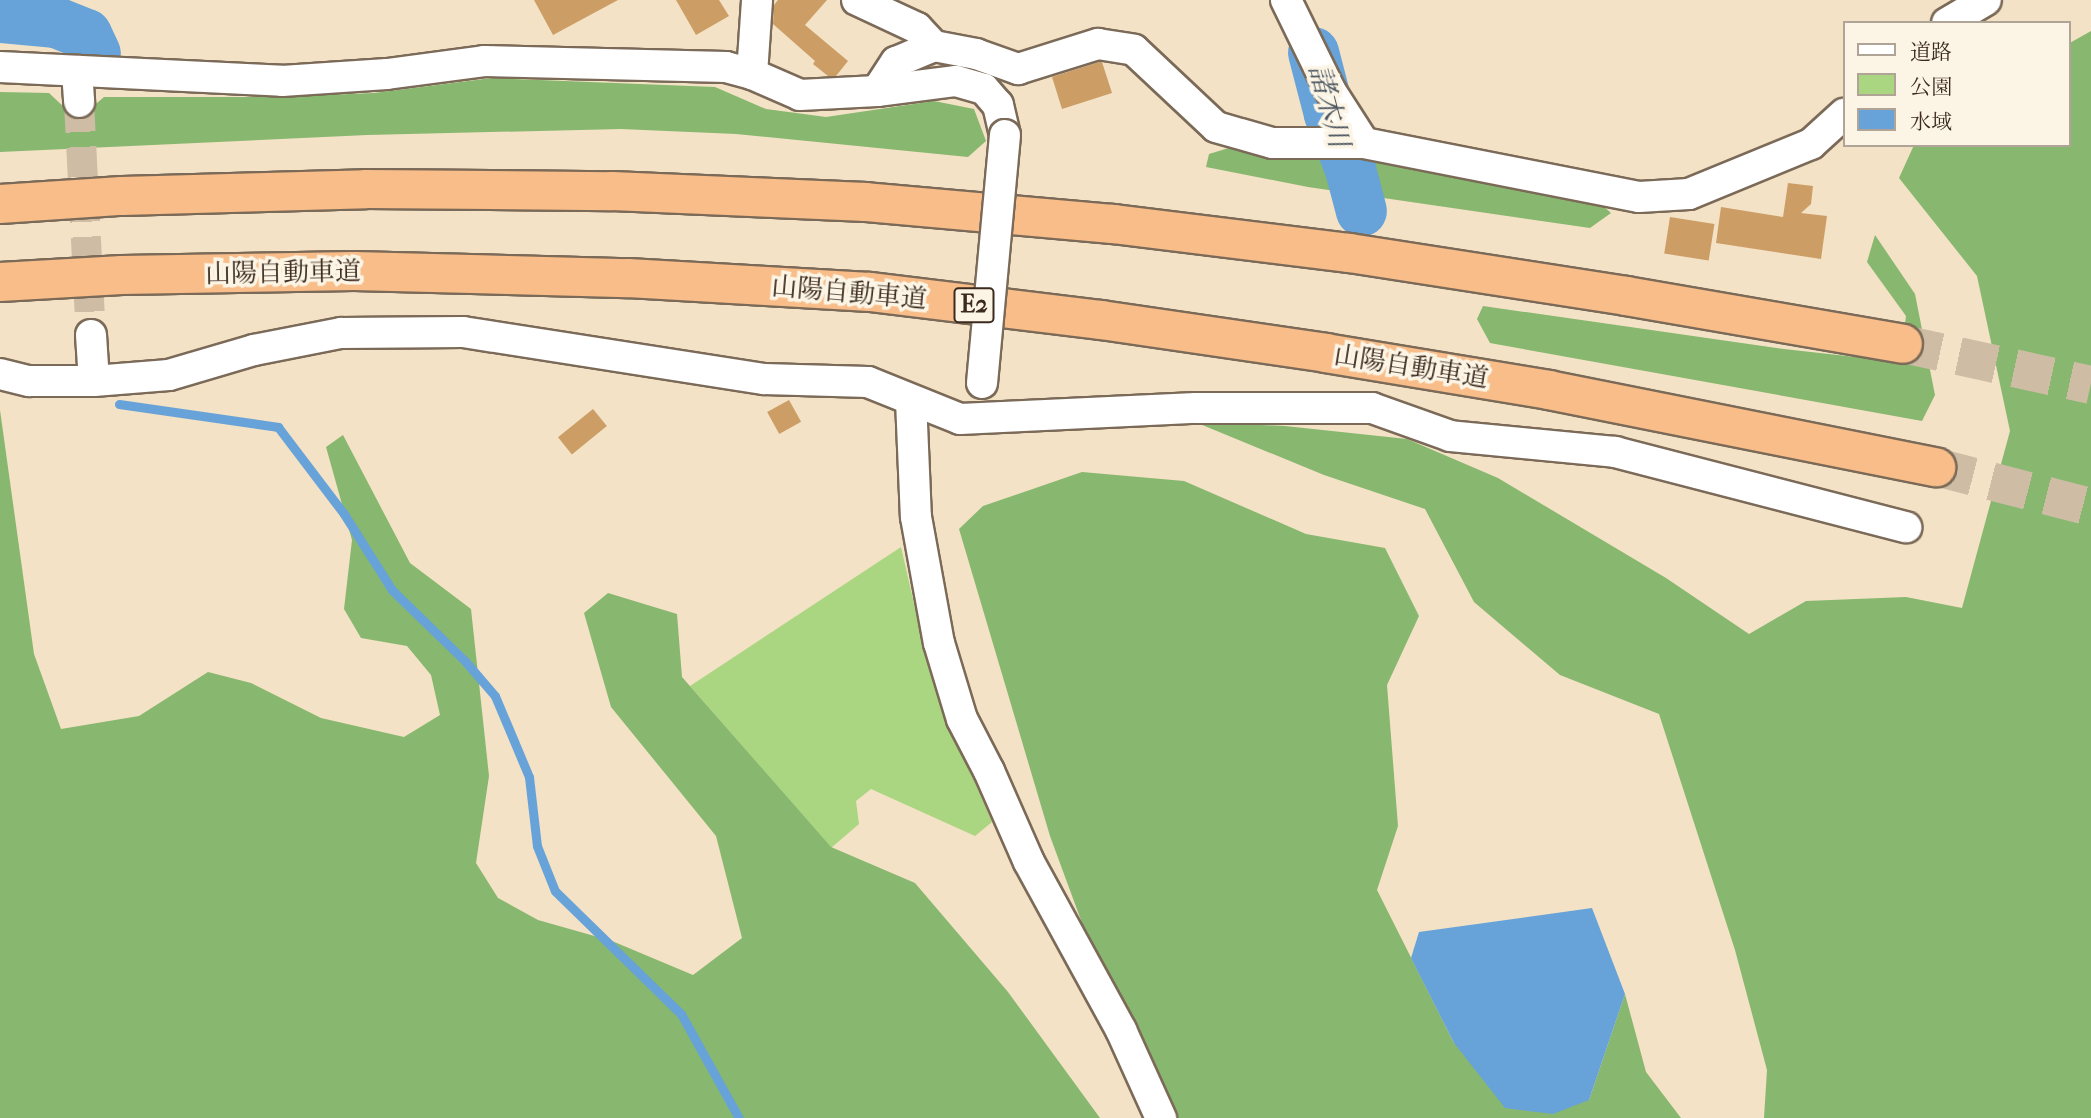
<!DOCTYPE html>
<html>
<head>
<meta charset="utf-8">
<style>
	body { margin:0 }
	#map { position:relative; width:2091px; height:1118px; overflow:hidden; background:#f3e2c5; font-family:"IM FELL French Canon","Noto Serif JP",serif }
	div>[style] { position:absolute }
	.green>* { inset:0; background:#abd681 }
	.forest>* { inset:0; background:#88b76f }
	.water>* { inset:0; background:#67a3d8 }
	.stream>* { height:9px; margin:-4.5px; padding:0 4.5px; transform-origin:4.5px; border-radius:4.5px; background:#67a3d8 }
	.river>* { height:51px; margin:-25.5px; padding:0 25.5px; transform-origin:25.5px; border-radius:25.5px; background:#67a3d8 }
	.building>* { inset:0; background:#cc9e66; transform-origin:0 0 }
	.minor-tunnel>* { height:30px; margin-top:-15px; transform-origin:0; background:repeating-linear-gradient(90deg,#cebda4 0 30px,transparent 0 45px) }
	.motorway-tunnel>* { height:38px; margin-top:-19px; transform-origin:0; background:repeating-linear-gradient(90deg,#cebda4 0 38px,transparent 0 57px) }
	.roads { filter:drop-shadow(2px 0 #7b6a58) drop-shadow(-2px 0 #7b6a58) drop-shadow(0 2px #7b6a58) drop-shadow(0 -2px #7b6a58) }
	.minor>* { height:30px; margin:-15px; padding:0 15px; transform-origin:15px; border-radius:15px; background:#fff }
	.motorway>* { height:38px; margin:-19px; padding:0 19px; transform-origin:19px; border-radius:19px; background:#f8bd89 }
	.bridges { filter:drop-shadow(2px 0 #7b6a58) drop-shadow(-2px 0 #7b6a58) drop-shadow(0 2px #7b6a58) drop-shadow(0 -2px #7b6a58) }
	.minor-bridge>* { height:30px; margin:-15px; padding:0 15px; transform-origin:15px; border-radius:15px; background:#fff }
	span { translate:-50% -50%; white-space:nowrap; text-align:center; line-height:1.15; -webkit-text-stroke:7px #fcf5e5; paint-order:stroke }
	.shield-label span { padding:2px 5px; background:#fcf5e5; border:2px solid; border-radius:5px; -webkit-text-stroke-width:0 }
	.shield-label { font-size:24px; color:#3b2a1e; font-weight:700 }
	.street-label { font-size:26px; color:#3b2a1e }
	.water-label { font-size:28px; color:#4a545f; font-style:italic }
	.legend { position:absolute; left:1843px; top:21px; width:228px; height:126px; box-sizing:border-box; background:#fcf5e5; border:2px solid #afa495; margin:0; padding:9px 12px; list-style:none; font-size:21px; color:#3b2a1e }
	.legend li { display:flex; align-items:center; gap:14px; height:35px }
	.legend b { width:35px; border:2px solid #afa495 }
</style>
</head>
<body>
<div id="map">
	<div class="green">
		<div style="clip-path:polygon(901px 547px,920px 630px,947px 717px,992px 822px,975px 836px,871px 789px,856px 801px,859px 824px,831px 848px,690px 686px)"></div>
	</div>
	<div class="forest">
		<div style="clip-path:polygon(2091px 31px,2091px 1118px,1764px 1118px,1767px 1070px,1735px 950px,1659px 714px,1560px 675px,1474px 602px,1425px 509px,1324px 475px,1195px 422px,1285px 426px,1407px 439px,1498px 478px,1666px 578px,1749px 634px,1806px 601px,1906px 597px,1962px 608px,2010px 431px,1977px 276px,1899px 178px,1914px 145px,2068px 145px,2068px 44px)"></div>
		<div style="clip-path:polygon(492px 78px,715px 87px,766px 109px,826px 117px,934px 101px,974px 109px,986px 141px,968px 157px,736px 134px,621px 129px,367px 135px,0 152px,0 92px,49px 93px,66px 109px,90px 109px,104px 97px,274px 97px,374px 93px)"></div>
		<div style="clip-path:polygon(1232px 147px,1269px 156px,1361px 157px,1601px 204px,1611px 213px,1590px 228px,1308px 187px,1206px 167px,1209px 154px)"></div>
		<div style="clip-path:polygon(1875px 235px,1915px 294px,1935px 395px,1922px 421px,1490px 343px,1477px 319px,1483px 306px,1784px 349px,1900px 362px,1906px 316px,1867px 262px)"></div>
		<div style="clip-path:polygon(0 410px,34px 654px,61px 729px,139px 716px,208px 672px,251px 683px,321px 718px,404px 737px,440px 715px,431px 675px,407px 646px,361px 638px,344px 609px,352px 540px,326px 447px,343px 435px,410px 563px,471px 609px,489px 776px,476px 863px,498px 898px,538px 920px,612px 941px,693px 975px,742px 938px,716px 836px,611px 707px,584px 613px,608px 593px,677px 614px,682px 677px,831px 847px,915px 883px,1008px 992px,1100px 1118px,0 1118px)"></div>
		<div style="clip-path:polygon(1082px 472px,1184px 481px,1306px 534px,1385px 548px,1419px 616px,1387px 685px,1398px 826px,1377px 890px,1454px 1043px,1589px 1100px,1625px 994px,1646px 1072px,1681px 1118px,1170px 1118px,1096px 961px,1050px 836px,959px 529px,983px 506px)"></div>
	</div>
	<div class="water">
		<div style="clip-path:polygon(1592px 908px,1625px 994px,1589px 1100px,1553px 1114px,1505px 1108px,1454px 1043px,1411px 958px,1419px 932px)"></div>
	</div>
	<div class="stream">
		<div style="left:119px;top:404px;width:161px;rotate:8.2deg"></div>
		<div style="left:278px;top:427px;width:109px;rotate:52.8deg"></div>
		<div style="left:344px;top:514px;width:90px;rotate:57.7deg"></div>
		<div style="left:392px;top:590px;width:102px;rotate:44.2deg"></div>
		<div style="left:465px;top:661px;width:46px;rotate:49.4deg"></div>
		<div style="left:495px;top:696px;width:88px;rotate:67.2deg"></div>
		<div style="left:529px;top:777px;width:69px;rotate:83.4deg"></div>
		<div style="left:537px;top:846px;width:48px;rotate:68.2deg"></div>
		<div style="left:555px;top:891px;width:176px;rotate:44.3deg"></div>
		<div style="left:681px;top:1014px;width:119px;rotate:60.9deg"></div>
	</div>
	<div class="river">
		<div style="left:0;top:17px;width:56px;rotate:5.1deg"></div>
		<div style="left:56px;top:22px;width:32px;rotate:22deg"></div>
		<div style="left:86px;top:34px;width:21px;rotate:65deg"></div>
		<div style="left:1313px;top:52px;width:64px;rotate:75.5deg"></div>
		<div style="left:1329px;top:114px;width:59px;rotate:69.1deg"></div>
		<div style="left:1350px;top:169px;width:43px;rotate:75.3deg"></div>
	</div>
	<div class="building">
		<div style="clip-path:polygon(534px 0,618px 0,553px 35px)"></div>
		<div style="clip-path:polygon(676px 0,719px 0,729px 16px,696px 35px)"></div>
		<div style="clip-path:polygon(778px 0,827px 0,805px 25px,848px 61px,836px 76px,828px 76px,813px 64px,815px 61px,773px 24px,774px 5px)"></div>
		<div style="clip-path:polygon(1099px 62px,1102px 62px,1112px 93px,1062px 109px,1052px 77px)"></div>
		<div style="clip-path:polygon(1788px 183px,1813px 186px,1811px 204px,1801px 213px,1827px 216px,1821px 259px,1716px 243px,1721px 207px,1783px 217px)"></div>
		<div style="left:1670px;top:217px;width:45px;height:37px;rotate:9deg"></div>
		<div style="left:789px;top:400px;width:25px;height:25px;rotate:61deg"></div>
		<div style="left:593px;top:409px;width:22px;height:45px;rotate:51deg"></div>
	</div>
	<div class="minor-tunnel">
		<div style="left:79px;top:102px;width:233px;rotate:87.1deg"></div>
	</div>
	<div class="motorway-tunnel">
		<div style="left:1903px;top:344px;width:192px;rotate:12.3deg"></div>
		<div style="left:1936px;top:467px;width:160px;rotate:14.5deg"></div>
	</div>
	<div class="roads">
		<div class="minor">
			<div style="left:857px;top:0;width:66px;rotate:25deg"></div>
			<div style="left:917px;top:28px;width:25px;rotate:47deg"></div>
			<div style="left:1286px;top:0;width:100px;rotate:63.9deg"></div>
			<div style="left:1330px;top:90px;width:63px;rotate:57.3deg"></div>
			<div style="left:1947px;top:23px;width:45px;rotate:-30.5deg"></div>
			<div style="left:0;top:67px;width:282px;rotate:2.8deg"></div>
			<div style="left:282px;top:81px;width:105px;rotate:-3.8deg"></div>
			<div style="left:387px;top:74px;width:98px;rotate:-7.6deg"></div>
			<div style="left:484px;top:61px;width:242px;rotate:1.4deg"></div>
			<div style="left:726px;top:67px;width:27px;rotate:15deg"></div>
			<div style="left:752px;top:74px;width:52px;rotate:23.6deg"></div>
			<div style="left:800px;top:95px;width:77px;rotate:-3deg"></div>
			<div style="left:877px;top:91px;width:80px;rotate:-7.2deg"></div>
			<div style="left:956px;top:81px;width:29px;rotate:16deg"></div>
			<div style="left:984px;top:89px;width:21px;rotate:49deg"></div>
			<div style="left:998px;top:105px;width:31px;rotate:77deg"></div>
			<div style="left:77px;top:71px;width:31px;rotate:86deg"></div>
			<div style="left:752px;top:74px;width:74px;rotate:-86.1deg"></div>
			<div style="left:877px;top:91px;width:35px;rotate:-57deg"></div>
			<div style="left:896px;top:62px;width:41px;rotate:-22.8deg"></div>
			<div style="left:934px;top:46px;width:43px;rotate:10.8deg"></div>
			<div style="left:976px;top:54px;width:45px;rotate:19.7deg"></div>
			<div style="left:1018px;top:69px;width:84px;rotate:-17.4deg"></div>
			<div style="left:1098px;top:44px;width:36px;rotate:9deg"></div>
			<div style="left:1134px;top:50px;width:112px;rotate:43.2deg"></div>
			<div style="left:1216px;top:127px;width:58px;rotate:15.9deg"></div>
			<div style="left:1272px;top:143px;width:92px"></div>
			<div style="left:1364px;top:143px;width:280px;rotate:11.1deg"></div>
			<div style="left:1639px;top:197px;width:50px;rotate:-3.4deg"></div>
			<div style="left:1689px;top:194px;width:132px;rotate:-22.3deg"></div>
			<div style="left:1811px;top:144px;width:45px;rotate:-42.3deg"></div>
			<div style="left:91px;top:335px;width:46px;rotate:86.3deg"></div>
			<div style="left:0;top:374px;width:30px;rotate:14deg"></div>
			<div style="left:29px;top:381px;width:65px"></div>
			<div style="left:94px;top:381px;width:75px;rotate:-4.6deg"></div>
			<div style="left:169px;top:375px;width:89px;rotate:-16.4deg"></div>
			<div style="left:254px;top:350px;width:89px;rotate:-11.1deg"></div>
			<div style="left:341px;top:333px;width:122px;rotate:-0.5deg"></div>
			<div style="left:463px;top:332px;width:305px;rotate:8.9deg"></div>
			<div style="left:764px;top:379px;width:104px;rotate:1.7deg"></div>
			<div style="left:868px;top:382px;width:99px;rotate:21.9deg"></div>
			<div style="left:960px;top:419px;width:236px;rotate:-2.7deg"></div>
			<div style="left:1196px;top:408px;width:176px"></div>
			<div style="left:1372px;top:408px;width:83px;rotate:19.7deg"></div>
			<div style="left:1450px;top:436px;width:166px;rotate:5.5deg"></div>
			<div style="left:1615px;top:452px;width:301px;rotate:14.5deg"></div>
			<div style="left:911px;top:400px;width:117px;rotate:87.6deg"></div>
			<div style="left:916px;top:517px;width:128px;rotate:79.7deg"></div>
			<div style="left:939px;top:643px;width:79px;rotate:73.2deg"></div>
			<div style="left:962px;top:719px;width:59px;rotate:62.6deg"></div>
			<div style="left:989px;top:771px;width:99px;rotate:66.3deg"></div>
			<div style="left:1029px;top:862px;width:192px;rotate:61.3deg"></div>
			<div style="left:1121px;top:1030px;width:97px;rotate:65.6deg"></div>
		</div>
		<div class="motorway">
			<div style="left:0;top:204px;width:122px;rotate:-3.8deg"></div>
			<div style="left:122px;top:196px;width:244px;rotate:-1.6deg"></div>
			<div style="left:366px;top:189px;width:246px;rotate:0.5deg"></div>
			<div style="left:612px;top:191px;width:254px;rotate:2.5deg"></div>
			<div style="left:866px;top:202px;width:248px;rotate:5.1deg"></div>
			<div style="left:1113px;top:224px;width:238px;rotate:7deg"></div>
			<div style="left:1349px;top:253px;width:280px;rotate:8.8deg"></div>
			<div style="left:1626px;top:296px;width:281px;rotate:9.8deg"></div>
			<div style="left:0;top:282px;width:122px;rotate:-3.3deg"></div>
			<div style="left:122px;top:275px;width:232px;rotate:-1deg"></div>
			<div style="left:354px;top:271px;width:274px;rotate:1.5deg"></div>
			<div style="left:628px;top:278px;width:242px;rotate:3.3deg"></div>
			<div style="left:870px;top:292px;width:233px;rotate:6.9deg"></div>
			<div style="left:1101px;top:320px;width:227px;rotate:8.3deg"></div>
			<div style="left:1326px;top:353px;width:226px;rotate:9.4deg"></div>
			<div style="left:1549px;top:390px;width:395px;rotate:11.3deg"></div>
		</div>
	</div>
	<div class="bridges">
		<div class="minor-bridge">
			<div style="left:982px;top:383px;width:249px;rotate:-84.7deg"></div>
		</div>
	</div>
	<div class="shield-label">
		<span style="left:974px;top:305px">E2</span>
	</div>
	<div class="street-label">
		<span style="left:283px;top:273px;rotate:-1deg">山陽自動車道</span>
		<span style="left:849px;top:293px;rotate:5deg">山陽自動車道</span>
		<span style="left:1411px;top:367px;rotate:9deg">山陽自動車道</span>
	</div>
	<div class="water-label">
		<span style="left:1329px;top:106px;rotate:75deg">諸木川</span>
	</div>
	<ul class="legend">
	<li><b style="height:9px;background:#fff"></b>道路</li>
	<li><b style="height:19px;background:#abd681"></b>公園</li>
	<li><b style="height:19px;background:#67a3d8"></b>水域</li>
	</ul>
</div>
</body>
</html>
